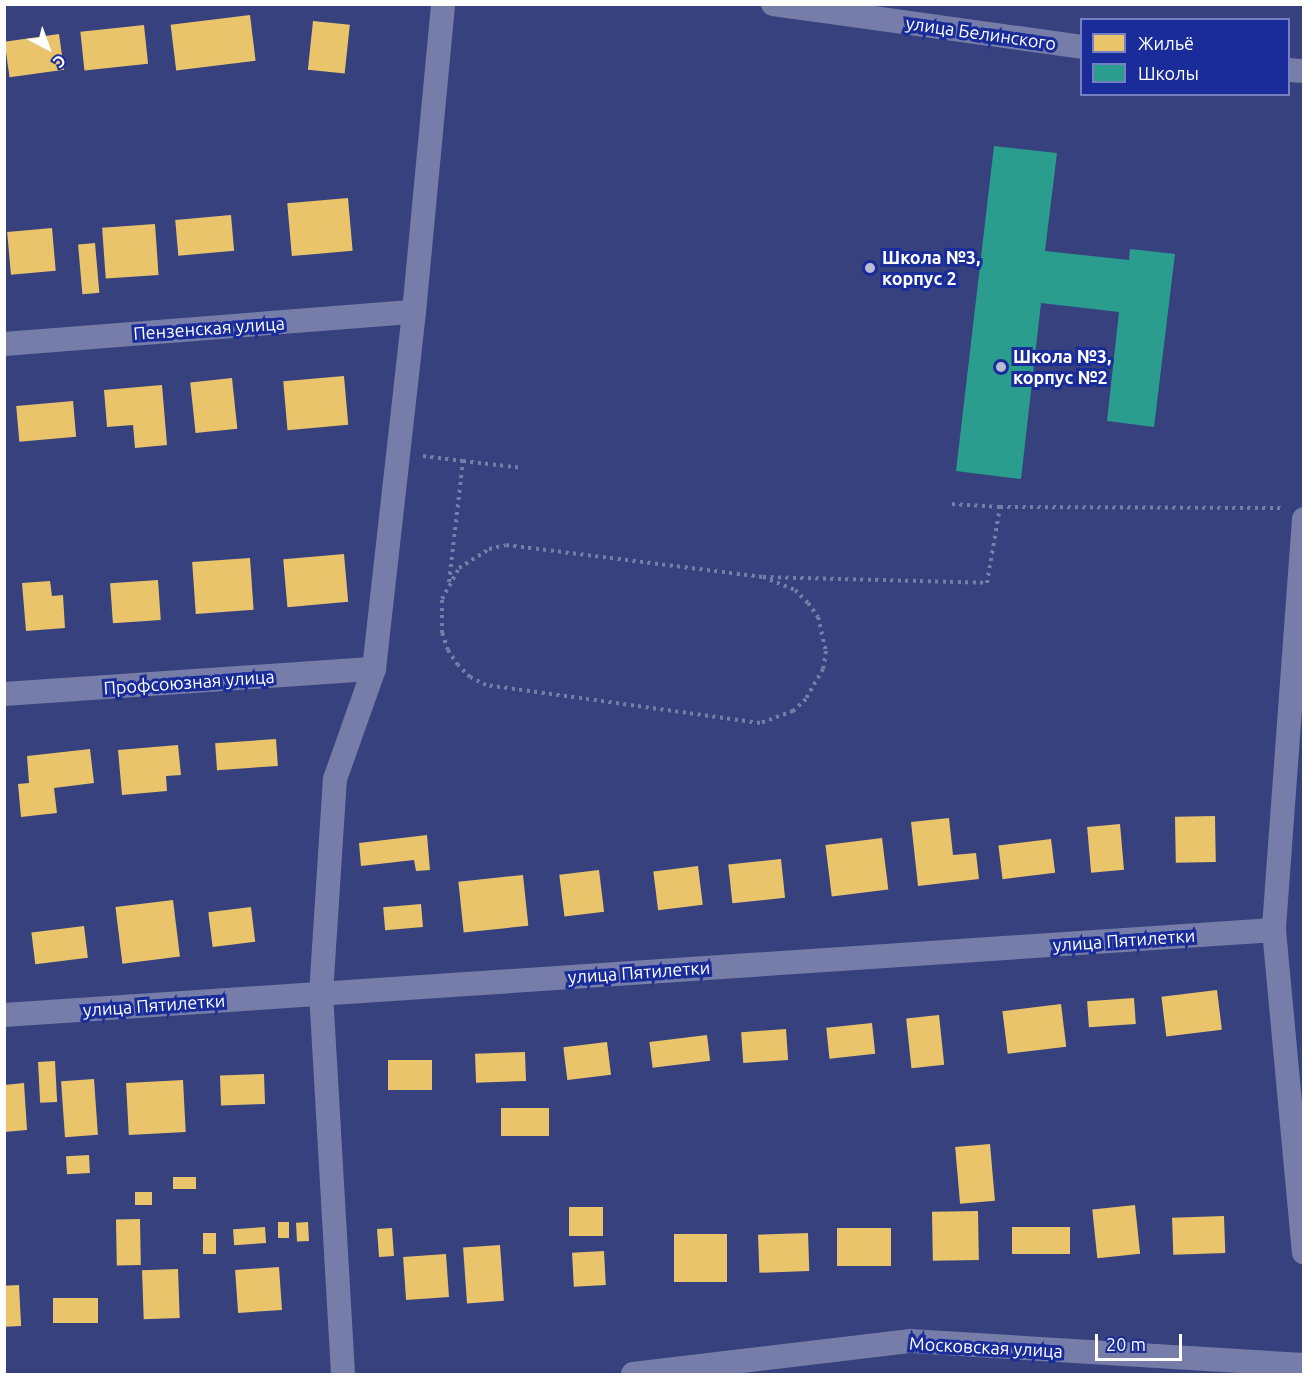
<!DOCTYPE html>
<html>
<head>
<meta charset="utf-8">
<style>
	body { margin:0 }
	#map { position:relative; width:1308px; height:1379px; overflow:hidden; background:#36417d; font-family:Ubuntu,sans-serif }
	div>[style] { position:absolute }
	.homes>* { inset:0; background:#e9c46a; transform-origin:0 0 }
	.schools>* { inset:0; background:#2a9d8f }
	.path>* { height:4px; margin-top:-2px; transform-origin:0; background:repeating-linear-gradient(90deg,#767da8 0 3px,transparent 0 7.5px) }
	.minor>* { height:24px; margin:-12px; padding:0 12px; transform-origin:12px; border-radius:12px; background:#767da8 }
	.dots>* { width:16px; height:16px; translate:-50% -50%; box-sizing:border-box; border:3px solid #192c9a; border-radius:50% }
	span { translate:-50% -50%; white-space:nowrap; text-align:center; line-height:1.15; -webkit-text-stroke:6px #192c9a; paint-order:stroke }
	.street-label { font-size:18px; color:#fff }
	.poi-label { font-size:18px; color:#fff; font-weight:700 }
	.left { translate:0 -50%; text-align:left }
	.frame { position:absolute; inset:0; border:6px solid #fff; pointer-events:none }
	.legend { position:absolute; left:1080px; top:18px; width:210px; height:78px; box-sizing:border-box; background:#192c9a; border:2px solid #7580c2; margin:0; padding:8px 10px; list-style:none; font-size:18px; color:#fff }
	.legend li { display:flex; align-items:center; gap:12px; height:30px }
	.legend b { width:30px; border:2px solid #7580c2 }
	.north { position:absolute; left:18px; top:18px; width:60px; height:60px; -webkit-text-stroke:4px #192c9a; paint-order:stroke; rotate:139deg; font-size:16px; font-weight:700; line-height:24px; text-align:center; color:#fff }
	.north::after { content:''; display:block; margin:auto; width:21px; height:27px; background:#fff; clip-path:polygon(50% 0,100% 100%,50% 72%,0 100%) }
	.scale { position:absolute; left:1095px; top:1334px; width:87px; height:27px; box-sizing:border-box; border:3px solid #fff; border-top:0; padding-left:8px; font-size:18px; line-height:21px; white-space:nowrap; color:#fff; -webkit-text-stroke:4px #192c9a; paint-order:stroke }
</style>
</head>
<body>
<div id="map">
	<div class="homes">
		<div style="left:250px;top:15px;width:46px;height:80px;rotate:83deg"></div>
		<div style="left:313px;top:21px;width:37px;height:49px;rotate:6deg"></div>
		<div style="left:144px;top:25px;width:39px;height:64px;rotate:84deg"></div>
		<div style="left:59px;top:34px;width:36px;height:55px;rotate:82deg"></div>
		<div style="left:348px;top:198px;width:53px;height:61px;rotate:85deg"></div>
		<div style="left:231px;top:215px;width:36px;height:56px;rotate:85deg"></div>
		<div style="left:155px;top:224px;width:51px;height:53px;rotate:86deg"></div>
		<div style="left:52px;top:228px;width:43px;height:45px;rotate:85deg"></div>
		<div style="left:95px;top:243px;width:50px;height:17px;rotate:85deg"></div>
		<div style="left:344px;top:376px;width:49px;height:61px;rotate:85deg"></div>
		<div style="left:232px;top:378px;width:51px;height:42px;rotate:84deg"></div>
		<div style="clip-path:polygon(162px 385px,167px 445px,135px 448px,133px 425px,107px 427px,104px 390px)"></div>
		<div style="left:73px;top:401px;width:36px;height:57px;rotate:85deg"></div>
		<div style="left:344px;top:554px;width:48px;height:61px;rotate:85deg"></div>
		<div style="left:250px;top:558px;width:52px;height:58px;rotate:86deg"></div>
		<div style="left:158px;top:580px;width:40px;height:48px;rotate:86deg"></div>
		<div style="clip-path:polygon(50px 581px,52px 596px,63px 595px,65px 628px,26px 631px,22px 583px)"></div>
		<div style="left:276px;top:739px;width:27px;height:61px;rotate:86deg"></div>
		<div style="clip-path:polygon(178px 745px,181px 775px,166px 776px,167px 791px,122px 795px,118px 750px)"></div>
		<div style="clip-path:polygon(90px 749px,94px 783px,54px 788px,57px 813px,21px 817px,18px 784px,29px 783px,27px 756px)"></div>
		<div style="left:1215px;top:816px;width:46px;height:40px;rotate:89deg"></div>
		<div style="clip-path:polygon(949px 818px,953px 855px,976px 853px,979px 879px,918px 886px,911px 822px)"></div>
		<div style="left:1120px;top:824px;width:46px;height:33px;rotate:85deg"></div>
		<div style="clip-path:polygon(427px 835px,430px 870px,416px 871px,414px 860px,361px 866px,359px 843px)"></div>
		<div style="left:882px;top:838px;width:52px;height:57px;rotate:83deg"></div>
		<div style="left:1051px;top:839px;width:34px;height:53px;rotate:83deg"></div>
		<div style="left:781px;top:859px;width:39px;height:53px;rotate:84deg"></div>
		<div style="left:698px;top:866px;width:39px;height:45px;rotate:83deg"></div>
		<div style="left:599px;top:870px;width:42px;height:40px;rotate:83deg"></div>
		<div style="left:523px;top:875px;width:51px;height:65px;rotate:84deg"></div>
		<div style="left:173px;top:900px;width:57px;height:58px;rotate:83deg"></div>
		<div style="left:421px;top:904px;width:23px;height:38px;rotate:85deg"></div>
		<div style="left:251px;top:907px;width:35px;height:43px;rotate:83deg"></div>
		<div style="left:84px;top:926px;width:32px;height:53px;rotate:83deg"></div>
		<div style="left:1217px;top:990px;width:40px;height:56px;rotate:83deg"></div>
		<div style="left:1134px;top:998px;width:26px;height:47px;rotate:86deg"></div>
		<div style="left:1061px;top:1004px;width:43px;height:59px;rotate:83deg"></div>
		<div style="left:939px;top:1015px;width:50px;height:33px;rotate:84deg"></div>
		<div style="left:872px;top:1023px;width:31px;height:46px;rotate:84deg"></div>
		<div style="left:786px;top:1029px;width:31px;height:45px;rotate:86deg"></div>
		<div style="left:707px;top:1035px;width:26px;height:58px;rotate:83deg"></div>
		<div style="left:607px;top:1042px;width:33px;height:44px;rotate:83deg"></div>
		<div style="left:525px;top:1052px;width:29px;height:50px;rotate:88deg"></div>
		<div style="left:432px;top:1060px;width:30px;height:44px;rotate:90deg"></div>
		<div style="left:55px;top:1061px;width:41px;height:17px;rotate:87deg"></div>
		<div style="left:264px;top:1074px;width:30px;height:44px;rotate:88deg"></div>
		<div style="left:94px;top:1079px;width:56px;height:33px;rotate:86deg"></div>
		<div style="left:183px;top:1080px;width:52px;height:57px;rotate:87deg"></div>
		<div style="clip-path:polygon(24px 1083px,27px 1130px,4px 1132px,4px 1085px)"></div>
		<div style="left:549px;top:1108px;width:28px;height:48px;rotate:90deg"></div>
		<div style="left:990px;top:1144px;width:57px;height:35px;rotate:85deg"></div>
		<div style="left:89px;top:1155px;width:18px;height:23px;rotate:87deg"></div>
		<div style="left:173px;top:1177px;width:23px;height:12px"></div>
		<div style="left:135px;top:1192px;width:17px;height:13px"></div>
		<div style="left:1135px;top:1205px;width:49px;height:43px;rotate:84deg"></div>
		<div style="left:569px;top:1207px;width:34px;height:29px"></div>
		<div style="left:978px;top:1211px;width:49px;height:46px;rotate:89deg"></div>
		<div style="left:1224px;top:1216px;width:37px;height:52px;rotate:88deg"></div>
		<div style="left:140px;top:1219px;width:46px;height:24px;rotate:89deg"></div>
		<div style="left:278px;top:1222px;width:11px;height:16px"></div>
		<div style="left:308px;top:1222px;width:19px;height:12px;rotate:87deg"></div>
		<div style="left:265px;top:1227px;width:16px;height:32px;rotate:86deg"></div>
		<div style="left:1070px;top:1227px;width:27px;height:58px;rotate:90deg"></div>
		<div style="left:392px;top:1228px;width:28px;height:15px;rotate:86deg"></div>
		<div style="left:837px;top:1228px;width:54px;height:38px"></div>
		<div style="left:203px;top:1233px;width:13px;height:21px"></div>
		<div style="left:808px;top:1233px;width:38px;height:50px;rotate:88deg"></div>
		<div style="left:674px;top:1234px;width:53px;height:48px"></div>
		<div style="left:500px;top:1245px;width:56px;height:37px;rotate:86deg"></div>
		<div style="left:604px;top:1251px;width:34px;height:32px;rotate:87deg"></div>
		<div style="left:446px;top:1254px;width:43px;height:43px;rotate:86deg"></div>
		<div style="left:279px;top:1267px;width:43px;height:44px;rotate:86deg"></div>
		<div style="left:178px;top:1269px;width:49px;height:36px;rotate:88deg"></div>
		<div style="left:19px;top:1285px;width:41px;height:15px;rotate:87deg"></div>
		<div style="left:53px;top:1298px;width:45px;height:25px"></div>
	</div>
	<div class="schools">
		<div style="clip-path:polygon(994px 146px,1057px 153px,1045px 251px,1129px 260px,1130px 249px,1175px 254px,1154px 427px,1107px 421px,1119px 312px,1041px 303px,1021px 479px,956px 471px)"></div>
	</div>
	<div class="path">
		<div style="left:423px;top:456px;width:40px;rotate:7.1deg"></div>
		<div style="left:952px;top:504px;width:48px;rotate:3.6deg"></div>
		<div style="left:1000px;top:507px;width:281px;rotate:0.2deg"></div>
		<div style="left:763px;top:577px;width:35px;rotate:22deg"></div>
		<div style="left:795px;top:590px;width:18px;rotate:45deg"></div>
		<div style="left:808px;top:603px;width:17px;rotate:54deg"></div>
		<div style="left:818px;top:617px;width:35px;rotate:77deg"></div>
		<div style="left:826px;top:651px;width:18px;rotate:99deg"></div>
		<div style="left:823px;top:669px;width:34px;rotate:120deg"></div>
		<div style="left:806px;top:699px;width:18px;rotate:137deg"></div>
		<div style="left:793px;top:711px;width:35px;rotate:160deg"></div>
		<div style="left:760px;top:723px;width:277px;rotate:-172.1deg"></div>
		<div style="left:486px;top:685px;width:18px;rotate:-153deg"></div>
		<div style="left:470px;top:677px;width:17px;rotate:-135deg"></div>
		<div style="left:458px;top:665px;width:18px;rotate:-124deg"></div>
		<div style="left:448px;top:650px;width:18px;rotate:-109deg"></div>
		<div style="left:442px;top:633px;width:34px;rotate:-90deg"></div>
		<div style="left:442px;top:599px;width:35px;rotate:-61deg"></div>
		<div style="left:459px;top:568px;width:36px;rotate:-32deg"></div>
		<div style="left:489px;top:549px;width:17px;rotate:-13deg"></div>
		<div style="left:506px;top:545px;width:259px;rotate:7.1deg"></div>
		<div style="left:763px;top:577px;width:224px;rotate:1.5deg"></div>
		<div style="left:987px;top:583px;width:77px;rotate:-80.3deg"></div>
		<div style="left:449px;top:582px;width:122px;rotate:-83.4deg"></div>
		<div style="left:463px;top:461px;width:60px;rotate:6.7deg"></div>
	</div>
	<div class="minor">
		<div style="left:773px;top:4px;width:312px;rotate:7.9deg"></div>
		<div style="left:1288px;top:70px;width:16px;rotate:4deg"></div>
		<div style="left:4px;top:344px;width:411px;rotate:-4.5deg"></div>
		<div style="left:1304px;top:519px;width:412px;rotate:94.2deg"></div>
		<div style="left:1274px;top:930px;width:324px;rotate:84.7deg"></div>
		<div style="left:4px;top:694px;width:371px;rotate:-3.9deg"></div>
		<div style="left:4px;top:1015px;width:1273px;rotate:-3.83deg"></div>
		<div style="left:343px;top:1374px;width:381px;rotate:-93.3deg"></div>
		<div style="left:321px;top:994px;width:215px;rotate:-86.3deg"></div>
		<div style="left:335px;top:779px;width:117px;rotate:-70.5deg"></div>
		<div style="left:374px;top:669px;width:359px;rotate:-83.6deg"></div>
		<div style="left:414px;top:312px;width:309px;rotate:-84.6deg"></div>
		<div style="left:633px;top:1374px;width:280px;rotate:-6.8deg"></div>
		<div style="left:911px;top:1341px;width:394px;rotate:3.5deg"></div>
	</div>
	<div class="dots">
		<div style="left:870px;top:268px;background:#b9bcd2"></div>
		<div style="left:1001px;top:367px;background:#b9bcd2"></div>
	</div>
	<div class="street-label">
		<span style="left:981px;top:33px;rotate:8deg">улица Белинского</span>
		<span style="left:209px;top:328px;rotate:-4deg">Пензенская улица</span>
		<span style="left:189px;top:682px;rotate:-4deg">Профсоюзная улица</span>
		<span style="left:1124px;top:940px;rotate:-4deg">улица Пятилетки</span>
		<span style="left:639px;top:972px;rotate:-4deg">улица Пятилетки</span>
		<span style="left:154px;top:1005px;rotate:-4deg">улица Пятилетки</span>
		<span style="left:986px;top:1347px;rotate:3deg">Московская улица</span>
	</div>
	<div class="poi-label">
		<span class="left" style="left:882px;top:268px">Школа №3,<br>корпус 2</span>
		<span class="left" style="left:1013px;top:367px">Школа №3,<br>корпус №2</span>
	</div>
	<div class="frame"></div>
	<ul class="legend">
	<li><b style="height:16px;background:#e9c46a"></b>Жильё</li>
	<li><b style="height:16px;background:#2a9d8f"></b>Школы</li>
	</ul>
	<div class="north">С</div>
	<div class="scale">20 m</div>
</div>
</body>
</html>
